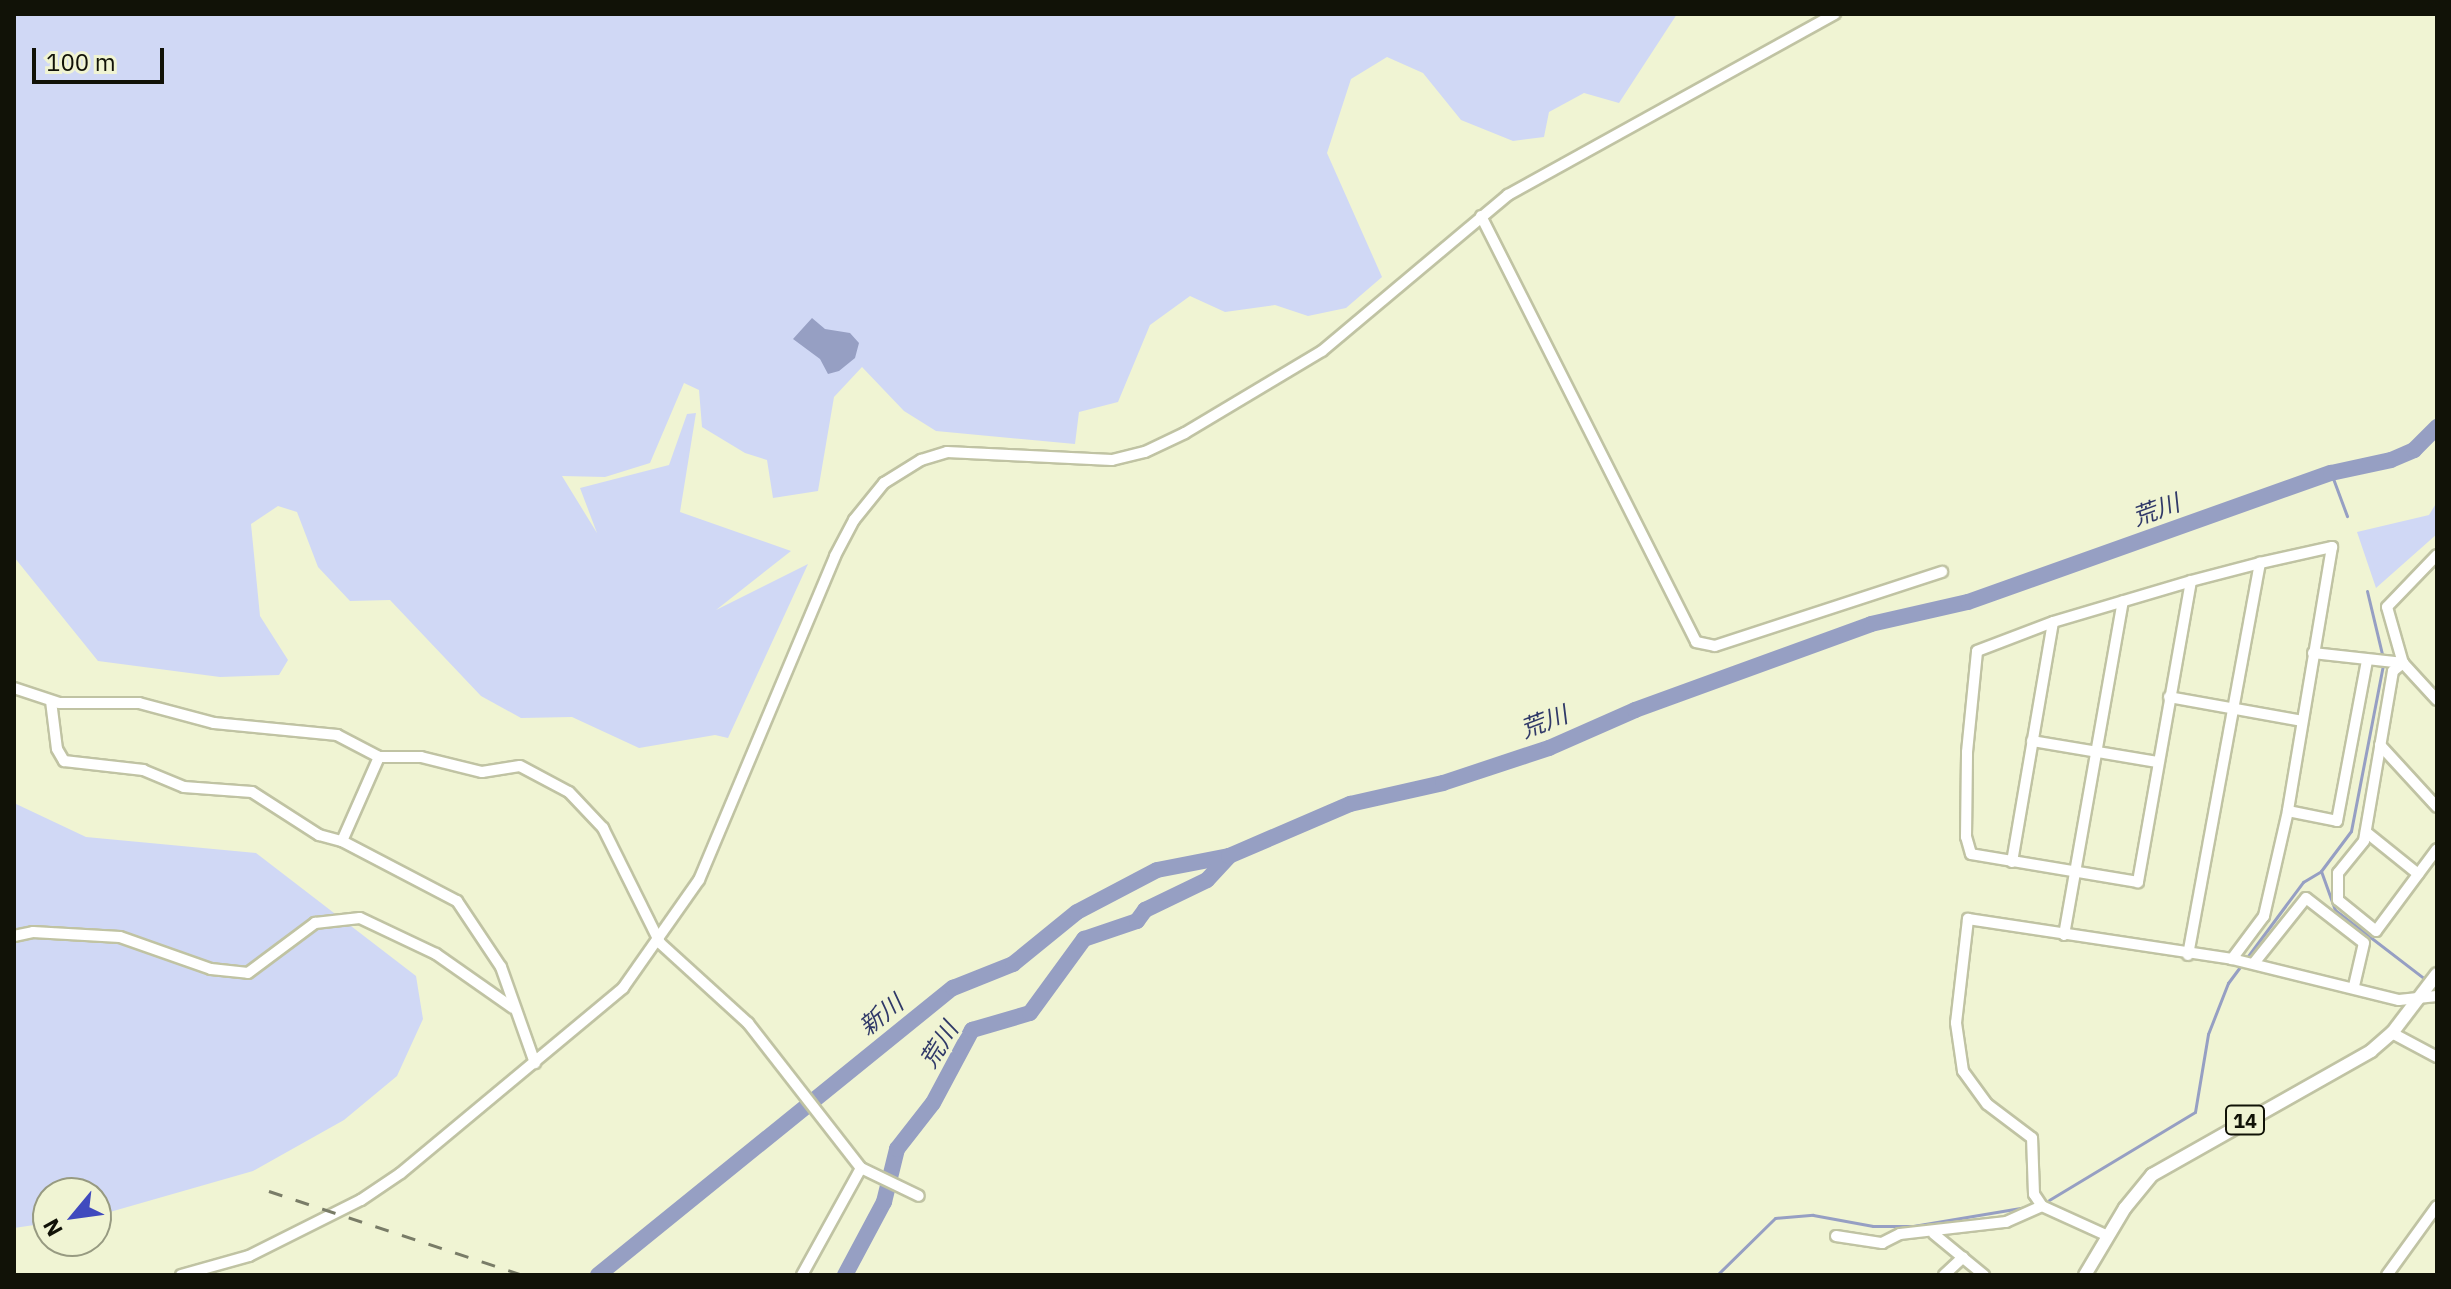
<!DOCTYPE html>
<html>
<head>
<meta charset="utf-8">
<style>
	body { margin:0 }
	#map { position:relative; width:2451px; height:1289px; overflow:hidden; background:#f0f4d3; font-family:"IBM Plex Sans","Noto Sans JP",sans-serif }
	div>[style] { position:absolute }
	.green>* { inset:0; background:#d0d8f5 }
	.water>* { inset:0; background:#969fc3 }
	.stream>* { height:3px; margin:-1.5px; padding:0 1.5px; transform-origin:1.5px; border-radius:1.5px; background:#969fc3 }
	.river>* { height:16px; margin:-8px; padding:0 8px; transform-origin:8px; border-radius:8px; background:#969fc3 }
	.roads { filter:drop-shadow(2px 0 #c0c3a3) drop-shadow(-2px 0 #c0c3a3) drop-shadow(0 2px #c0c3a3) drop-shadow(0 -2px #c0c3a3) }
	.minor>* { height:10px; margin:-5px; padding:0 5px; transform-origin:5px; border-radius:5px; background:#fff }
	.major>* { height:12px; margin:-6px; padding:0 6px; transform-origin:6px; border-radius:6px; background:#fff }
	.rail>* { height:3px; margin-top:-1.5px; transform-origin:0; background:repeating-linear-gradient(90deg,#797c67 0 14px,transparent 0 28px) }
	span { translate:-50% -50%; white-space:nowrap; text-align:center; line-height:1.15; -webkit-text-stroke:6px #f0f4d3; paint-order:stroke }
	.shield-label span { padding:2px 6px; background:#f0f4d3; border:2px solid; border-radius:6px; -webkit-text-stroke-width:0 }
	.shield-label { font-size:20px; color:#111207; font-weight:700 }
	.water-label { font-size:24px; color:#303968; font-style:italic }
	.frame { position:absolute; inset:0; border:16px solid #111207; pointer-events:none }
	.north { position:absolute; left:32px; top:1177px; width:80px; height:80px; box-sizing:border-box; background:#f0f4d3; border:2px solid #979a81; border-radius:50%; rotate:241deg; font-size:22px; font-weight:700; line-height:32px; text-align:center; color:#111207 }
	.north::after { content:''; display:block; margin:auto; width:28px; height:36px; background:#404abe; clip-path:polygon(50% 0,100% 100%,50% 72%,0 100%) }
	.scale { position:absolute; left:32px; top:48px; width:132px; height:36px; box-sizing:border-box; border:4px solid #111207; border-top:0; padding-left:10px; font-size:24px; line-height:28px; white-space:nowrap; color:#111207; -webkit-text-stroke:6px #f0f4d3; paint-order:stroke }
</style>
</head>
<body>
<div id="map">
	<div class="green">
		<div style="clip-path:polygon(14px 14px,1677px 14px,1619px 103px,1584px 93px,1549px 112px,1544px 137px,1513px 141px,1461px 120px,1423px 73px,1387px 57px,1351px 79px,1327px 153px,1382px 277px,1346px 308px,1308px 316px,1275px 305px,1225px 312px,1190px 296px,1150px 325px,1118px 402px,1079px 412px,1075px 444px,936px 431px,904px 411px,862px 367px,834px 397px,818px 491px,773px 498px,767px 460px,745px 453px,702px 427px,699px 390px,684px 383px,650px 463px,605px 477px,562px 476px,597px 533px,580px 488px,669px 465px,687px 414px,696px 413px,680px 512px,791px 551px,716px 610px,808px 564px,728px 738px,715px 735px,639px 748px,572px 717px,521px 718px,481px 696px,390px 600px,350px 601px,318px 567px,297px 512px,278px 506px,251px 524px,260px 616px,288px 660px,279px 675px,220px 677px,98px 661px,14px 557px)"></div>
		<div style="clip-path:polygon(2437px 502px,2437px 534px,2376px 588px,2357px 532px,2429px 515px)"></div>
		<div style="clip-path:polygon(14px 803px,86px 837px,256px 853px,416px 976px,423px 1019px,397px 1076px,344px 1120px,253px 1171px,96px 1216px,96px 1193px,48px 1193px,48px 1223px,14px 1228px)"></div>
	</div>
	<div class="water">
		<div style="clip-path:polygon(812px 318px,825px 329px,850px 333px,859px 343px,855px 358px,839px 371px,828px 374px,820px 359px,793px 339px)"></div>
	</div>
	<div class="stream">
		<div style="left:2331px;top:473px;width:46px;rotate:69.6deg"></div>
		<div style="left:2367px;top:591px;width:69px;rotate:76.6deg"></div>
		<div style="left:2321px;top:871px;width:41px;rotate:70.3deg"></div>
		<div style="left:2335px;top:910px;width:118px;rotate:37.5deg"></div>
		<div style="left:2049px;top:1200px;width:170px;rotate:-31.1deg"></div>
		<div style="left:2195px;top:1112px;width:79px;rotate:-80.5deg"></div>
		<div style="left:2208px;top:1034px;width:55px;rotate:-68.6deg"></div>
		<div style="left:2228px;top:983px;width:126px;rotate:-53.4deg"></div>
		<div style="left:2303px;top:882px;width:21px;rotate:-31deg"></div>
		<div style="left:2321px;top:871px;width:50px;rotate:-53.1deg"></div>
		<div style="left:2351px;top:831px;width:169px;rotate:-79.1deg"></div>
		<div style="left:1717px;top:1275px;width:81px;rotate:-44.5deg"></div>
		<div style="left:1775px;top:1218px;width:38px;rotate:-5deg"></div>
		<div style="left:1813px;top:1215px;width:61px;rotate:10.4deg"></div>
		<div style="left:1873px;top:1226px;width:40px"></div>
		<div style="left:1913px;top:1226px;width:115px;rotate:-9.5deg"></div>
	</div>
	<div class="river">
		<div style="left:598px;top:1275px;width:457px;rotate:-39deg"></div>
		<div style="left:953px;top:988px;width:65px;rotate:-21.8deg"></div>
		<div style="left:1013px;top:964px;width:82px;rotate:-39.1deg"></div>
		<div style="left:1077px;top:912px;width:90px;rotate:-27.7deg"></div>
		<div style="left:1157px;top:870px;width:73px;rotate:-11deg"></div>
		<div style="left:845px;top:1275px;width:83px;rotate:-61.9deg"></div>
		<div style="left:884px;top:1202px;width:55px;rotate:-76.2deg"></div>
		<div style="left:897px;top:1149px;width:58px;rotate:-52deg"></div>
		<div style="left:933px;top:1103px;width:83px;rotate:-61.9deg"></div>
		<div style="left:972px;top:1030px;width:60px;rotate:-16.3deg"></div>
		<div style="left:1030px;top:1013px;width:92px;rotate:-53.9deg"></div>
		<div style="left:1084px;top:939px;width:56px;rotate:-18.8deg"></div>
		<div style="left:1137px;top:921px;width:14px;rotate:-54deg"></div>
		<div style="left:1145px;top:910px;width:69px;rotate:-25.8deg"></div>
		<div style="left:1207px;top:880px;width:33px;rotate:-47deg"></div>
		<div style="left:1229px;top:856px;width:132px;rotate:-23.3deg"></div>
		<div style="left:1350px;top:804px;width:95px;rotate:-12.7deg"></div>
		<div style="left:1443px;top:783px;width:112px;rotate:-18.3deg"></div>
		<div style="left:1549px;top:748px;width:94px;rotate:-23.8deg"></div>
		<div style="left:1635px;top:710px;width:251px;rotate:-20deg"></div>
		<div style="left:1871px;top:624px;width:99px;rotate:-12.8deg"></div>
		<div style="left:1968px;top:602px;width:385px;rotate:-19.6deg"></div>
		<div style="left:2331px;top:473px;width:61px;rotate:-12.2deg"></div>
		<div style="left:2391px;top:460px;width:25px;rotate:-23deg"></div>
		<div style="left:2414px;top:450px;width:33px;rotate:-45deg"></div>
	</div>
	<div class="roads">
		<div class="minor">
			<div style="left:1481px;top:216px;width:477px;rotate:63.2deg"></div>
			<div style="left:1696px;top:642px;width:19px;rotate:12deg"></div>
			<div style="left:1715px;top:646px;width:239px;rotate:-18.1deg"></div>
			<div style="left:2437px;top:555px;width:72px;rotate:133.9deg"></div>
			<div style="left:2387px;top:607px;width:58px;rotate:74.1deg"></div>
			<div style="left:2403px;top:663px;width:50px;rotate:47.4deg"></div>
			<div style="left:2191px;top:581px;width:306px;rotate:100deg"></div>
			<div style="left:2138px;top:882px;width:169px;rotate:-170.5deg"></div>
			<div style="left:1971px;top:854px;width:18px;rotate:-106deg"></div>
			<div style="left:1966px;top:837px;width:85px;rotate:-89.3deg"></div>
			<div style="left:1967px;top:752px;width:101px;rotate:-84.3deg"></div>
			<div style="left:1977px;top:651px;width:81px;rotate:-20.9deg"></div>
			<div style="left:2053px;top:622px;width:144px;rotate:-16.5deg"></div>
			<div style="left:2191px;top:581px;width:71px;rotate:-14.6deg"></div>
			<div style="left:2313px;top:653px;width:91px;rotate:6.3deg"></div>
			<div style="left:2403px;top:663px;width:13px;rotate:141deg"></div>
			<div style="left:2393px;top:671px;width:172px;rotate:99.7deg"></div>
			<div style="left:2364px;top:841px;width:41px;rotate:129.1deg"></div>
			<div style="left:2338px;top:873px;width:27px;rotate:90deg"></div>
			<div style="left:2338px;top:900px;width:49px;rotate:39.2deg"></div>
			<div style="left:2376px;top:931px;width:102px;rotate:-53.4deg"></div>
			<div style="left:14px;top:688px;width:47px;rotate:18.4deg"></div>
			<div style="left:59px;top:703px;width:80px"></div>
			<div style="left:139px;top:703px;width:78px;rotate:14.9deg"></div>
			<div style="left:214px;top:723px;width:124px;rotate:5.6deg"></div>
			<div style="left:337px;top:735px;width:47px;rotate:27.6deg"></div>
			<div style="left:379px;top:757px;width:42px"></div>
			<div style="left:421px;top:757px;width:63px;rotate:13.8deg"></div>
			<div style="left:482px;top:772px;width:38px;rotate:-9deg"></div>
			<div style="left:520px;top:766px;width:55px;rotate:28deg"></div>
			<div style="left:569px;top:792px;width:50px;rotate:46.6deg"></div>
			<div style="left:603px;top:828px;width:128px;rotate:63.6deg"></div>
			<div style="left:660px;top:943px;width:119px;rotate:42.3deg"></div>
			<div style="left:748px;top:1023px;width:184px;rotate:52.1deg"></div>
			<div style="left:861px;top:1168px;width:64px;rotate:25.8deg"></div>
			<div style="left:2169px;top:697px;width:135px;rotate:10.2deg"></div>
			<div style="left:51px;top:701px;width:48px;rotate:82.9deg"></div>
			<div style="left:57px;top:749px;width:14px;rotate:60deg"></div>
			<div style="left:64px;top:761px;width:80px;rotate:6.5deg"></div>
			<div style="left:143px;top:770px;width:44px;rotate:22.5deg"></div>
			<div style="left:184px;top:787px;width:68px;rotate:4.2deg"></div>
			<div style="left:252px;top:792px;width:80px;rotate:32.7deg"></div>
			<div style="left:319px;top:835px;width:24px;rotate:15deg"></div>
			<div style="left:342px;top:841px;width:130px;rotate:27.6deg"></div>
			<div style="left:457px;top:901px;width:79px;rotate:56.3deg"></div>
			<div style="left:501px;top:967px;width:102px;rotate:70.5deg"></div>
			<div style="left:2032px;top:741px;width:128px;rotate:9.5deg"></div>
			<div style="left:2380px;top:745px;width:84px;rotate:47.4deg"></div>
			<div style="left:2288px;top:811px;width:50px;rotate:11.5deg"></div>
			<div style="left:2337px;top:821px;width:163px;rotate:-79.4deg"></div>
			<div style="left:2366px;top:832px;width:67px;rotate:38.9deg"></div>
			<div style="left:342px;top:841px;width:92px;rotate:-66.2deg"></div>
			<div style="left:2012px;top:862px;width:243px;rotate:-80.3deg"></div>
			<div style="left:2064px;top:935px;width:339px;rotate:-80deg"></div>
			<div style="left:14px;top:936px;width:19px;rotate:-12deg"></div>
			<div style="left:33px;top:932px;width:87px;rotate:3.3deg"></div>
			<div style="left:120px;top:937px;width:96px;rotate:19.4deg"></div>
			<div style="left:211px;top:969px;width:37px;rotate:6deg"></div>
			<div style="left:248px;top:973px;width:84px;rotate:-36.7deg"></div>
			<div style="left:315px;top:923px;width:45px;rotate:-6.3deg"></div>
			<div style="left:360px;top:918px;width:84px;rotate:25.3deg"></div>
			<div style="left:436px;top:954px;width:94px;rotate:35deg"></div>
			<div style="left:2188px;top:955px;width:399px;rotate:-79.6deg"></div>
			<div style="left:2260px;top:563px;width:74px;rotate:-12.5deg"></div>
			<div style="left:2332px;top:547px;width:268px;rotate:99.5deg"></div>
			<div style="left:2288px;top:811px;width:108px;rotate:102.9deg"></div>
			<div style="left:2264px;top:916px;width:54px;rotate:126.7deg"></div>
			<div style="left:2254px;top:963px;width:83px;rotate:-51.3deg"></div>
			<div style="left:2306px;top:898px;width:73px;rotate:37.8deg"></div>
			<div style="left:2364px;top:943px;width:44px;rotate:103.1deg"></div>
			<div style="left:2392px;top:1033px;width:51px;rotate:28.1deg"></div>
			<div style="left:1934px;top:1234px;width:65px;rotate:39.4deg"></div>
			<div style="left:1836px;top:1236px;width:47px;rotate:8.7deg"></div>
			<div style="left:1882px;top:1243px;width:20px;rotate:-27deg"></div>
			<div style="left:1900px;top:1234px;width:107px;rotate:-6.5deg"></div>
			<div style="left:2006px;top:1222px;width:39px;rotate:-24deg"></div>
			<div style="left:2108px;top:1236px;width:72px;rotate:-155.6deg"></div>
			<div style="left:2042px;top:1206px;width:14px;rotate:-124deg"></div>
			<div style="left:2034px;top:1194px;width:56px;rotate:-92deg"></div>
			<div style="left:2032px;top:1138px;width:56px;rotate:-142.9deg"></div>
			<div style="left:1987px;top:1104px;width:41px;rotate:-126deg"></div>
			<div style="left:1963px;top:1071px;width:49px;rotate:-98.3deg"></div>
			<div style="left:1956px;top:1023px;width:105px;rotate:-83.4deg"></div>
			<div style="left:1968px;top:919px;width:267px;rotate:8.6deg"></div>
			<div style="left:2232px;top:959px;width:172px;rotate:13.8deg"></div>
			<div style="left:2399px;top:1000px;width:38px;rotate:-6deg"></div>
			<div style="left:181px;top:1275px;width:71px;rotate:-15.6deg"></div>
			<div style="left:249px;top:1256px;width:125px;rotate:-26.6deg"></div>
			<div style="left:361px;top:1200px;width:48px;rotate:-34deg"></div>
			<div style="left:401px;top:1173px;width:289px;rotate:-39.8deg"></div>
			<div style="left:623px;top:988px;width:132px;rotate:-54.9deg"></div>
			<div style="left:699px;top:880px;width:351px;rotate:-67.2deg"></div>
			<div style="left:835px;top:556px;width:41px;rotate:-62.2deg"></div>
			<div style="left:854px;top:520px;width:48px;rotate:-51deg"></div>
			<div style="left:884px;top:483px;width:44px;rotate:-31.9deg"></div>
			<div style="left:921px;top:460px;width:27px;rotate:-17deg"></div>
			<div style="left:947px;top:452px;width:165px;rotate:2.8deg"></div>
			<div style="left:1112px;top:460px;width:34px;rotate:-14deg"></div>
			<div style="left:1145px;top:452px;width:44px;rotate:-25.4deg"></div>
			<div style="left:1185px;top:433px;width:160px;rotate:-30.9deg"></div>
			<div style="left:1322px;top:351px;width:243px;rotate:-40deg"></div>
			<div style="left:1508px;top:195px;width:374px;rotate:-29deg"></div>
			<div style="left:802px;top:1275px;width:122px;rotate:-61.1deg"></div>
			<div style="left:1944px;top:1275px;width:26px;rotate:-43deg"></div>
			<div style="left:2387px;top:1275px;width:85px;rotate:-54.1deg"></div>
		</div>
		<div class="major">
			<div style="left:2085px;top:1275px;width:78px;rotate:-59.2deg"></div>
			<div style="left:2125px;top:1208px;width:43px;rotate:-50.7deg"></div>
			<div style="left:2152px;top:1175px;width:252px;rotate:-29.5deg"></div>
			<div style="left:2371px;top:1051px;width:28px;rotate:-41deg"></div>
			<div style="left:2392px;top:1033px;width:74px;rotate:-52.7deg"></div>
		</div>
	</div>
	<div class="rail">
		<div style="left:269px;top:1191px;width:268px;rotate:18.3deg"></div>
	</div>
	<div class="shield-label">
		<span style="left:2245px;top:1120px">14</span>
	</div>
	<div class="water-label">
		<span style="left:2156px;top:510px;rotate:-20deg">荒川</span>
		<span style="left:1544px;top:722px;rotate:-21deg">荒川</span>
		<span style="left:881px;top:1015px;rotate:-39deg">新川</span>
		<span style="left:939px;top:1045px;rotate:-58deg">荒川</span>
	</div>
	<div class="frame"></div>
	<div class="north">N</div>
	<div class="scale">100 m</div>
</div>
</body>
</html>
